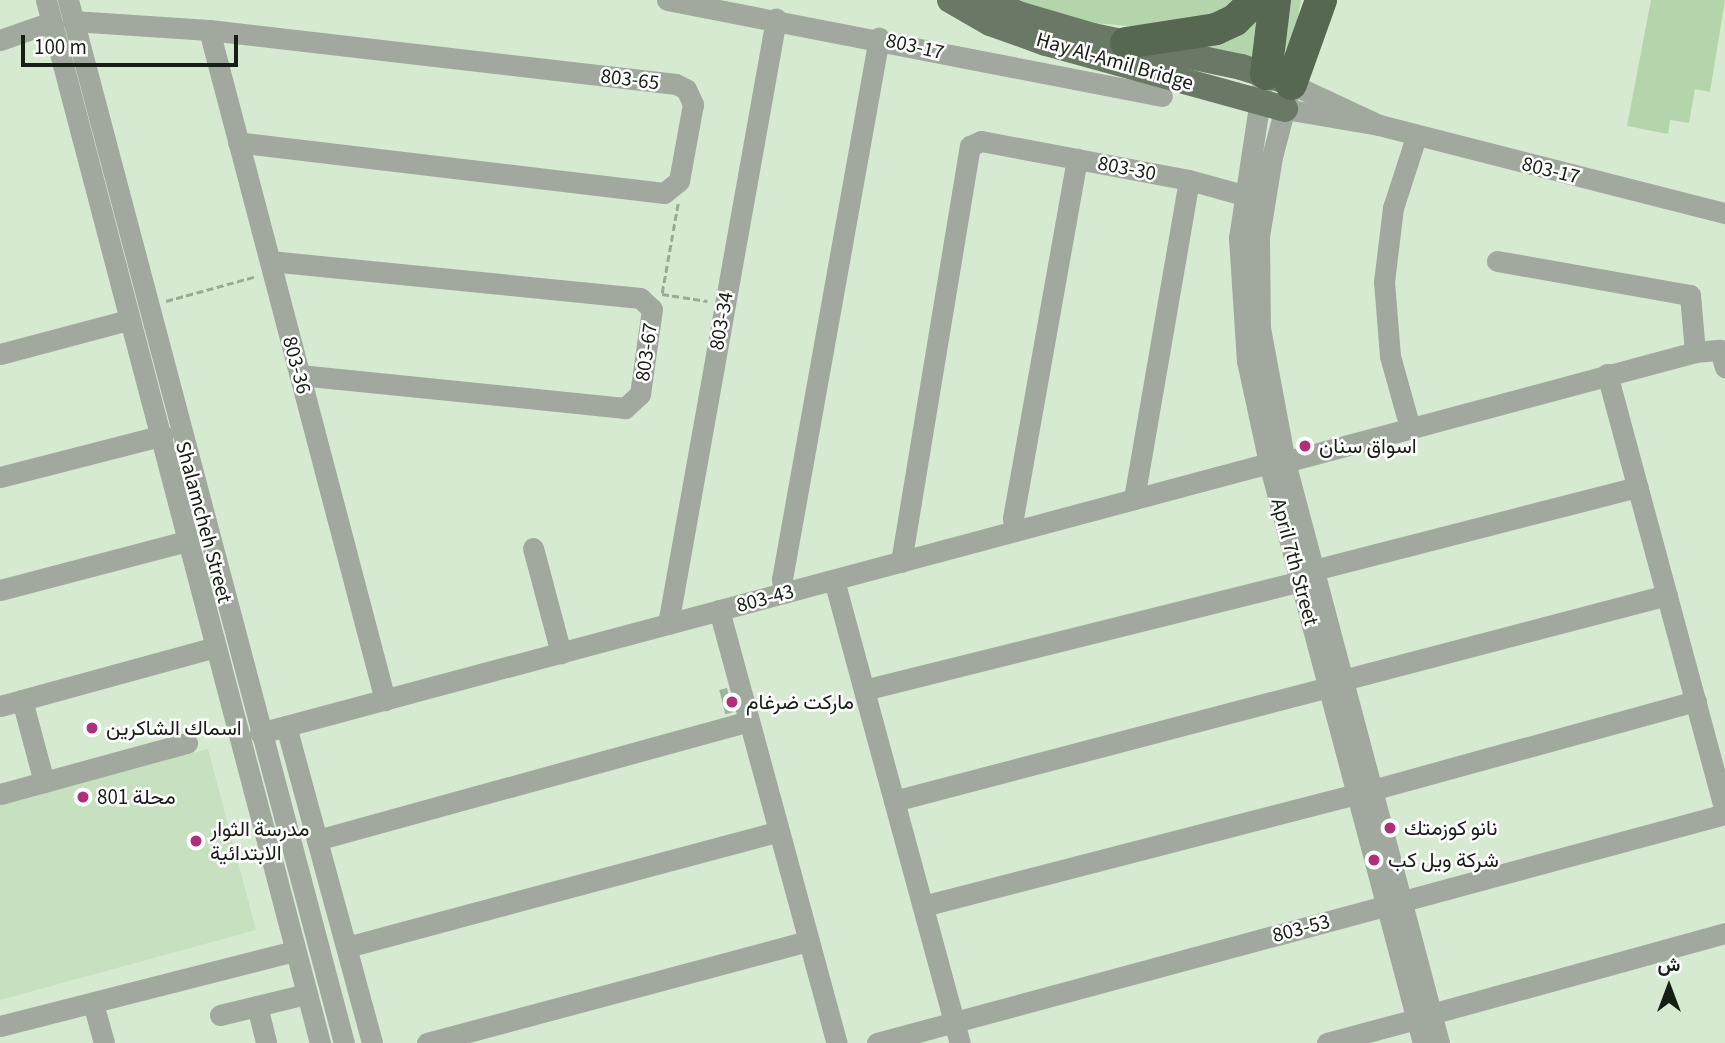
<!DOCTYPE html>
<html>
<head>
<meta charset="utf-8">
<style>
	body { margin:0 }
	#map { position:relative; width:1725px; height:1043px; overflow:hidden; background:#d6ead1; font-family:"Source Sans 3",Vazirmatn,sans-serif }
	div>[style] { position:absolute }
	.built>* { inset:0; background:#c7e0c0 }
	.green>* { inset:0; background:#b4d5ab }
	.building>* { inset:0; background:#a0b39b; transform-origin:0 0 }
	.path>* { height:2.5px; margin-top:-1.25px; transform-origin:0; background:repeating-linear-gradient(90deg,#9aaa96 0 7px,transparent 0 10.5px) }
	.minor>* { height:21px; margin:-10.5px; padding:0 10.5px; transform-origin:10.5px; border-radius:10.5px; background:#a1a99f }
	.major>* { height:26px; margin:-13px; padding:0 13px; transform-origin:13px; border-radius:13px; background:#6a7966 }
	.highway>* { height:32px; margin:-16px; padding:0 16px; transform-origin:16px; border-radius:16px; background:#566752 }
	.dots>* { width:19px; height:19px; translate:-50% -50%; box-sizing:border-box; border:4px solid #fff; border-radius:50% }
	span { translate:-50% -50%; white-space:nowrap; text-align:center; line-height:1.15; -webkit-text-stroke:5px #fff; paint-order:stroke }
	.street-label { font-size:21px; color:#171e15 }
	.poi-label { font-size:21px; color:#171e15 }
	.left { translate:0 -50%; text-align:left }
	.north { position:absolute; left:1634px; top:952px; width:70px; height:70px; -webkit-text-stroke:5px #fff; paint-order:stroke; rotate:0deg; font-size:19px; font-weight:700; line-height:28px; text-align:center; color:#171e15 }
	.north::after { content:''; display:block; margin:auto; width:24px; height:32px; background:#171e15; clip-path:polygon(50% 0,100% 100%,50% 72%,0 100%) }
	.scale { position:absolute; left:21px; top:35px; width:217px; height:32px; box-sizing:border-box; border:4px solid #171e15; border-top:0; padding-left:9px; font-size:21px; line-height:24px; white-space:nowrap; color:#171e15; -webkit-text-stroke:5px #fff; paint-order:stroke }
</style>
</head>
<body>
<div id="map">
	<div class="built">
		<div style="clip-path:polygon(208px 749px,256px 930px,0 1000px,0 804px)"></div>
	</div>
	<div class="green">
		<div style="clip-path:polygon(1010px 0,1236px 0,1218px 15px,1153px 28px,1082px 22px)"></div>
		<div style="clip-path:polygon(1284px 0,1301px 0,1296px 28px,1285px 51px,1277px 53px)"></div>
		<div style="clip-path:polygon(1651px 0,1725px 0,1710px 92px,1695px 89px,1689px 123px,1670px 120px,1668px 134px,1627px 126px)"></div>
		<div style="clip-path:polygon(1264px 11px,1259px 59px,1188px 47px)"></div>
	</div>
	<div class="building">
		<div style="left:727px;top:688px;width:25px;height:8px;rotate:76deg"></div>
	</div>
	<div class="path">
		<div style="left:662px;top:293px;width:91px;rotate:-79.9deg"></div>
		<div style="left:662px;top:294px;width:46px;rotate:8.8deg"></div>
		<div style="left:166px;top:301px;width:94px;rotate:-15.4deg"></div>
	</div>
	<div class="minor">
		<div style="left:46px;top:0;width:1078px;rotate:75.28deg"></div>
		<div style="left:68px;top:0;width:1079px;rotate:75.18deg"></div>
		<div style="left:667px;top:0;width:504px;rotate:10.98deg"></div>
		<div style="left:73px;top:21px;width:136px;rotate:3.8deg"></div>
		<div style="left:209px;top:30px;width:470px;rotate:6.6deg"></div>
		<div style="left:676px;top:84px;width:11px;rotate:27deg"></div>
		<div style="left:686px;top:89px;width:17px;rotate:65deg"></div>
		<div style="left:693px;top:104px;width:78px;rotate:100.3deg"></div>
		<div style="left:679px;top:181px;width:19px;rotate:141deg"></div>
		<div style="left:664px;top:193px;width:429px;rotate:-173.2deg"></div>
		<div style="left:209px;top:30px;width:693px;rotate:75.28deg"></div>
		<div style="left:0;top:40px;width:54px;rotate:-19.4deg"></div>
		<div style="left:1262px;top:86px;width:154px;rotate:98.6deg"></div>
		<div style="left:1239px;top:238px;width:123px;rotate:86.3deg"></div>
		<div style="left:1247px;top:361px;width:104px;rotate:77.8deg"></div>
		<div style="left:1269px;top:463px;width:600px;rotate:75.13deg"></div>
		<div style="left:1285px;top:109px;width:95px;rotate:9.7deg"></div>
		<div style="left:1379px;top:125px;width:357px;rotate:14.3deg"></div>
		<div style="left:1379px;top:125px;width:97px;rotate:-155deg"></div>
		<div style="left:1291px;top:84px;width:75px;rotate:104.6deg"></div>
		<div style="left:1272px;top:157px;width:80px;rotate:99.3deg"></div>
		<div style="left:1259px;top:236px;width:92px;rotate:89.4deg"></div>
		<div style="left:1260px;top:328px;width:136px;rotate:79.4deg"></div>
		<div style="left:1285px;top:462px;width:601px;rotate:75.15deg"></div>
		<div style="left:1189px;top:180px;width:56px;rotate:15.5deg"></div>
		<div style="left:270px;top:261px;width:372px;rotate:5.7deg"></div>
		<div style="left:640px;top:298px;width:16px;rotate:43deg"></div>
		<div style="left:652px;top:309px;width:86px;rotate:98deg"></div>
		<div style="left:640px;top:394px;width:21px;rotate:137deg"></div>
		<div style="left:625px;top:408px;width:327px;rotate:-174.2deg"></div>
		<div style="left:1497px;top:261px;width:196px;rotate:10deg"></div>
		<div style="left:1690px;top:295px;width:57px;rotate:85deg"></div>
		<div style="left:0;top:354px;width:132px;rotate:-14.9deg"></div>
		<div style="left:1607px;top:374px;width:452px;rotate:74.9deg"></div>
		<div style="left:1410px;top:428px;width:75px;rotate:-105.5deg"></div>
		<div style="left:1390px;top:356px;width:74px;rotate:-94.6deg"></div>
		<div style="left:1384px;top:282px;width:75px;rotate:-83.1deg"></div>
		<div style="left:1393px;top:208px;width:75px;rotate:-72.1deg"></div>
		<div style="left:1285px;top:462px;width:424px;rotate:-15deg"></div>
		<div style="left:1695px;top:352px;width:25px;rotate:-5deg"></div>
		<div style="left:1720px;top:350px;width:18px;rotate:74deg"></div>
		<div style="left:0;top:477px;width:168px;rotate:-14.4deg"></div>
		<div style="left:1015px;top:531px;width:13px;rotate:-99deg"></div>
		<div style="left:1013px;top:518px;width:365px;rotate:-79.9deg"></div>
		<div style="left:1077px;top:159px;width:114px;rotate:10.6deg"></div>
		<div style="left:1189px;top:180px;width:324px;rotate:99.8deg"></div>
		<div style="left:533px;top:548px;width:109px;rotate:75.1deg"></div>
		<div style="left:901px;top:562px;width:422px;rotate:-80.6deg"></div>
		<div style="left:970px;top:146px;width:12px;rotate:-24deg"></div>
		<div style="left:981px;top:141px;width:98px;rotate:10.6deg"></div>
		<div style="left:1314px;top:570px;width:334px;rotate:-14.4deg"></div>
		<div style="left:834px;top:580px;width:480px;rotate:74.8deg"></div>
		<div style="left:0;top:590px;width:193px;rotate:-14.7deg"></div>
		<div style="left:784px;top:593px;width:14px;rotate:-98deg"></div>
		<div style="left:782px;top:579px;width:550px;rotate:-79.84deg"></div>
		<div style="left:719px;top:610px;width:449px;rotate:74.8deg"></div>
		<div style="left:668px;top:624px;width:615px;rotate:-79.88deg"></div>
		<div style="left:1343px;top:680px;width:335px;rotate:-14.7deg"></div>
		<div style="left:864px;top:690px;width:449px;rotate:-14deg"></div>
		<div style="left:22px;top:700px;width:85px;rotate:75deg"></div>
		<div style="left:0;top:706px;width:223px;rotate:-15.3deg"></div>
		<div style="left:286px;top:726px;width:328px;rotate:74.8deg"></div>
		<div style="left:260px;top:733px;width:1045px;rotate:-14.98deg"></div>
		<div style="left:1372px;top:790px;width:336px;rotate:-15.4deg"></div>
		<div style="left:0;top:794px;width:194px;rotate:-15.3deg"></div>
		<div style="left:894px;top:801px;width:449px;rotate:-14.7deg"></div>
		<div style="left:317px;top:840px;width:448px;rotate:-15.4deg"></div>
		<div style="left:923px;top:906px;width:448px;rotate:-14.5deg"></div>
		<div style="left:347px;top:947px;width:447px;rotate:-15deg"></div>
		<div style="left:93px;top:1003px;width:41px;rotate:74.6deg"></div>
		<div style="left:257px;top:1006px;width:38px;rotate:76deg"></div>
		<div style="left:1431px;top:1014px;width:305px;rotate:-15.4deg"></div>
		<div style="left:220px;top:1015px;width:89px;rotate:-13.7deg"></div>
		<div style="left:0;top:1026px;width:303px;rotate:-14.3deg"></div>
		<div style="left:427px;top:1043px;width:395px;rotate:-15deg"></div>
		<div style="left:877px;top:1043px;width:878px;rotate:-15.11deg"></div>
		<div style="left:1327px;top:1043px;width:92px;rotate:-15.1deg"></div>
	</div>
	<div class="major">
		<div style="left:950px;top:0;width:46px;rotate:29.9deg"></div>
		<div style="left:990px;top:23px;width:59px;rotate:19.7deg"></div>
		<div style="left:1046px;top:43px;width:248px;rotate:15.4deg"></div>
		<div style="left:987px;top:0;width:34px;rotate:24deg"></div>
		<div style="left:1018px;top:14px;width:78px;rotate:16.3deg"></div>
		<div style="left:1093px;top:36px;width:151px;rotate:11.8deg"></div>
		<div style="left:1241px;top:67px;width:44px;rotate:17.2deg"></div>
	</div>
	<div class="highway">
		<div style="left:1126px;top:43px;width:91px;rotate:-8.8deg"></div>
		<div style="left:1216px;top:29px;width:21px;rotate:-25deg"></div>
		<div style="left:1235px;top:20px;width:29px;rotate:-44deg"></div>
		<div style="left:1266px;top:74px;width:75px;rotate:-83.1deg"></div>
		<div style="left:1291px;top:84px;width:89px;rotate:-70.3deg"></div>
	</div>
	<div class="dots">
		<div style="left:1305px;top:446px;background:#b02e7a"></div>
		<div style="left:732px;top:702px;background:#b02e7a"></div>
		<div style="left:92px;top:728px;background:#b02e7a"></div>
		<div style="left:83px;top:797px;background:#b02e7a"></div>
		<div style="left:1390px;top:828px;background:#b02e7a"></div>
		<div style="left:196px;top:841px;background:#b02e7a"></div>
		<div style="left:1374px;top:860px;background:#b02e7a"></div>
	</div>
	<div class="street-label">
		<span style="left:915px;top:46px;rotate:13deg">803-17</span>
		<span style="left:1115px;top:61px;rotate:16deg">Hay Al-Amil Bridge</span>
		<span style="left:630px;top:79px;rotate:7deg">803-65</span>
		<span style="left:1127px;top:168px;rotate:11deg">803-30</span>
		<span style="left:1551px;top:170px;rotate:14deg">803-17</span>
		<span style="left:721px;top:321px;rotate:-80deg">803-34</span>
		<span style="left:646px;top:352px;rotate:-82deg">803-67</span>
		<span style="left:297px;top:365px;rotate:75deg">803-36</span>
		<span style="left:204px;top:522px;rotate:75deg">Shalamcheh Street</span>
		<span style="left:1295px;top:562px;rotate:75deg">April 7th Street</span>
		<span style="left:765px;top:598px;rotate:-15deg">803-43</span>
		<span style="left:1301px;top:928px;rotate:-15deg">803-53</span>
	</div>
	<div class="poi-label">
		<span class="left" style="left:1319px;top:446px">اسواق سنان</span>
		<span class="left" style="left:746px;top:702px">ماركت ضرغام</span>
		<span class="left" style="left:106px;top:728px">اسماك الشاكرين</span>
		<span class="left" style="left:97px;top:797px">محلة 801</span>
		<span class="left" style="left:1404px;top:828px">نانو كوزمتك</span>
		<span class="left" style="left:210px;top:841px">مدرسة الثوار<br>الابتدائية</span>
		<span class="left" style="left:1388px;top:860px">شركة ويل كب</span>
	</div>
	<div class="north">ش</div>
	<div class="scale">100 m</div>
</div>
</body>
</html>
